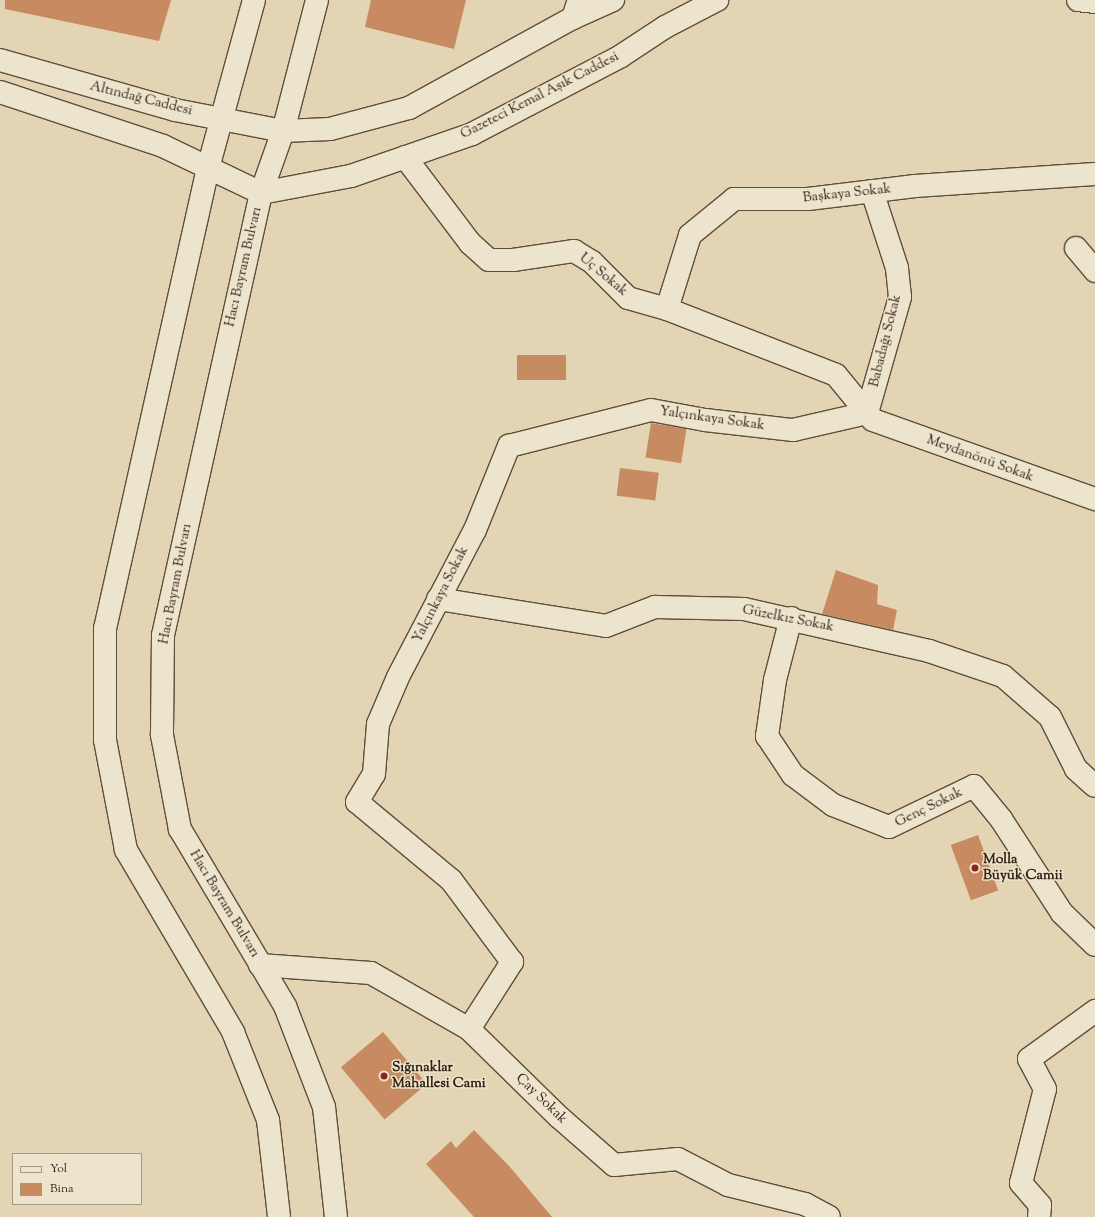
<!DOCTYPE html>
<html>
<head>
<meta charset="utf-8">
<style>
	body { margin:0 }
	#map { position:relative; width:1095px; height:1217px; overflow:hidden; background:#e3d5b3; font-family:"Sorts Mill Goudy",serif }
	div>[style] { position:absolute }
	.building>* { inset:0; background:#c88b61; transform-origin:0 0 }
	.roads { filter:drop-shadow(1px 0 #5f4e3b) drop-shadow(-1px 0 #5f4e3b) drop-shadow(0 1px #5f4e3b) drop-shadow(0 -1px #5f4e3b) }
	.street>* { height:22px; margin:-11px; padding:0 11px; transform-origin:11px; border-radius:11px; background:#ede4ce }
	.secondary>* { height:22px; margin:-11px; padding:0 11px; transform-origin:11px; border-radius:11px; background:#ede4ce }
	.dots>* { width:11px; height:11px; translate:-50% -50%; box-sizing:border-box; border:2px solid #ede4ce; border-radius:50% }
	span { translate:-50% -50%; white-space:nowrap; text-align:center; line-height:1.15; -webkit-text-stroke:3px #ede4ce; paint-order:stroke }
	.street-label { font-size:14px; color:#332113 }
	.poi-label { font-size:14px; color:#332113; font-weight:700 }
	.left { translate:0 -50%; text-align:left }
	.legend { position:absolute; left:12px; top:1153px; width:130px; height:52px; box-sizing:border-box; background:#ede4ce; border:1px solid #a39683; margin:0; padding:5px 7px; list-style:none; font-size:12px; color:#332113 }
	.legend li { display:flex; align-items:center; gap:8px; height:20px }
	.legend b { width:20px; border:1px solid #a39683 }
</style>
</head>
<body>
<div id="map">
	<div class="building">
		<div style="clip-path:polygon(5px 0,171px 0,159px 41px,5px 9px)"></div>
		<div style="clip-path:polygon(371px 0,466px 0,454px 49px,365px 27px)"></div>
		<div style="left:517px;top:355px;width:49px;height:25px"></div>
		<div style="left:651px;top:423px;width:36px;height:35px;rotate:9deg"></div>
		<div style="left:620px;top:468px;width:39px;height:28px;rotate:7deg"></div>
		<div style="clip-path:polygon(836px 570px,878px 585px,877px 604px,897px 610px,893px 630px,822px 614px)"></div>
		<div style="left:978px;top:835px;width:59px;height:29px;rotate:70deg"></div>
		<div style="left:383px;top:1032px;width:68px;height:55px;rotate:50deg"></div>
		<div style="clip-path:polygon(474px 1130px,510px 1167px,552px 1217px,474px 1217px,426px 1164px,451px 1141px,456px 1148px)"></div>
	</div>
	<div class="roads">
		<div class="street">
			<div style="left:573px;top:18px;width:19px;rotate:-72deg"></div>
			<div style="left:405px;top:157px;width:108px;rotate:52.9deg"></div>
			<div style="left:470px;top:243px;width:25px;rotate:42deg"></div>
			<div style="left:489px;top:260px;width:24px"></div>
			<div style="left:513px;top:260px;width:62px;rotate:-8.4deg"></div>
			<div style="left:574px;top:251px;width:21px;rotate:31deg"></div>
			<div style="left:592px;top:262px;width:51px;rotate:45deg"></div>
			<div style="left:628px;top:298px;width:41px;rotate:15.8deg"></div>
			<div style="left:667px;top:309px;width:181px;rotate:21.3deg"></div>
			<div style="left:836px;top:375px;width:58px;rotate:50.6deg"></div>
			<div style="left:873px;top:420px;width:236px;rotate:19.6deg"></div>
			<div style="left:1076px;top:248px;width:30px;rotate:50deg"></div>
			<div style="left:667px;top:309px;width:77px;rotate:-72.7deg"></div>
			<div style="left:690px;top:235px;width:57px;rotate:-39.3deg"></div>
			<div style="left:734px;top:199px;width:74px"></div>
			<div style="left:808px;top:199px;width:108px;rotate:-6.9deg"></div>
			<div style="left:915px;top:186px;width:180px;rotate:-3.8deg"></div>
			<div style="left:867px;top:413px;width:121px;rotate:-74.1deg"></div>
			<div style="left:900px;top:297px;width:29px;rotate:-96deg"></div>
			<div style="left:897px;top:268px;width:81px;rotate:-108deg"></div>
			<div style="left:438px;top:599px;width:170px;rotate:9.1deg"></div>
			<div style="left:606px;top:626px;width:53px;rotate:-21.2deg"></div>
			<div style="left:655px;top:607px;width:89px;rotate:1.3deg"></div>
			<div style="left:744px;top:609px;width:190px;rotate:12.8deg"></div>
			<div style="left:929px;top:651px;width:78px;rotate:18.7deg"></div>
			<div style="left:1003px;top:676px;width:62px;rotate:41.1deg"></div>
			<div style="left:1050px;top:717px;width:58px;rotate:63.4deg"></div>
			<div style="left:1076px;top:769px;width:25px;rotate:42deg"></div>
			<div style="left:791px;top:618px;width:64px;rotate:104.5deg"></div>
			<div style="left:775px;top:680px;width:57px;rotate:98.1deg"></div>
			<div style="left:767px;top:736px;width:47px;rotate:56.3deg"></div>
			<div style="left:793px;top:775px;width:50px;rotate:36.9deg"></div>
			<div style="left:833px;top:805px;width:60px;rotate:21.4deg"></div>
			<div style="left:889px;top:827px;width:94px;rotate:-25.8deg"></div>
			<div style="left:974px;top:786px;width:43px;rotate:50.7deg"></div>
			<div style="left:1001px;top:819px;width:112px;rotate:57deg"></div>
			<div style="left:1062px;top:913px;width:46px;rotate:44.1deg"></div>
			<div style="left:260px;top:965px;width:111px;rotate:4.1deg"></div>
			<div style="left:371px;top:973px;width:113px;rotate:29.7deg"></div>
			<div style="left:469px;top:1029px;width:126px;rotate:44.4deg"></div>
			<div style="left:559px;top:1117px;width:73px;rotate:41.1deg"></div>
			<div style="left:614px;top:1165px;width:64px;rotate:-5.4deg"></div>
			<div style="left:678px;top:1159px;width:56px;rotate:27.5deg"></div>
			<div style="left:728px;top:1185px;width:79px;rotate:13.9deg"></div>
			<div style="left:805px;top:1204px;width:27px;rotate:28deg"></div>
			<div style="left:469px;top:1029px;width:80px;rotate:-57.3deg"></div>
			<div style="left:512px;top:962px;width:102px;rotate:-126.6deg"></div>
			<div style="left:451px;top:880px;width:122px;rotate:-140.3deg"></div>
			<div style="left:357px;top:802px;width:33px;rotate:-59deg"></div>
			<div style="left:374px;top:774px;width:50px;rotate:-85.4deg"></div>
			<div style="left:378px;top:724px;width:51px;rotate:-66.9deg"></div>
			<div style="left:398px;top:677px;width:166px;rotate:-62.4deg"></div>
			<div style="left:475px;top:530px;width:91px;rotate:-68deg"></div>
			<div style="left:509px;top:446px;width:146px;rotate:-14.2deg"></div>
			<div style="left:651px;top:410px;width:55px;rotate:10.5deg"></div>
			<div style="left:705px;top:420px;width:89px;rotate:6.5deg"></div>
			<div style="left:793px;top:430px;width:76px;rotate:-12.9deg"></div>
			<div style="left:1039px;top:1217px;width:12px;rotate:-85deg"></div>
			<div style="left:1040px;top:1205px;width:29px;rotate:-131deg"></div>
			<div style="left:1021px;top:1183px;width:97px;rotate:-75.7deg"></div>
			<div style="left:1045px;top:1089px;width:34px;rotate:-118deg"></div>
			<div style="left:1029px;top:1059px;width:82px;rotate:-36deg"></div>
		</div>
		<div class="secondary">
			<div style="left:254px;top:0;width:174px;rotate:105.3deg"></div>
			<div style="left:208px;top:168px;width:471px;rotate:102.6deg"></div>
			<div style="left:105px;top:628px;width:112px;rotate:90deg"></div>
			<div style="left:105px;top:740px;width:112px;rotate:79.2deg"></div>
			<div style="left:126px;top:850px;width:211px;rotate:59.5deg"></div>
			<div style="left:233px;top:1032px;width:95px;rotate:68.3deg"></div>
			<div style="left:268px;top:1120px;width:98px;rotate:83.5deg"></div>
			<div style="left:317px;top:0;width:135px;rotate:104.5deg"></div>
			<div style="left:283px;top:131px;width:66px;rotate:109.5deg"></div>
			<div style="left:261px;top:193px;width:453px;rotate:102.5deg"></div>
			<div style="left:163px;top:635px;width:100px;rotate:90.6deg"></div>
			<div style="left:162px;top:735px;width:96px;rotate:79.2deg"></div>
			<div style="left:180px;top:829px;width:206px;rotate:59.3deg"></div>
			<div style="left:285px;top:1006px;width:108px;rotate:68.9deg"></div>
			<div style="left:324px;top:1107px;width:111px;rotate:83.8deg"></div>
			<div style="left:1078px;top:0;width:17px;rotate:7deg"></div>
			<div style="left:0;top:60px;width:182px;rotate:15.9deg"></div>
			<div style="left:175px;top:110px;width:110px;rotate:11deg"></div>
			<div style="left:283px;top:131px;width:47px;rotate:-2.4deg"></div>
			<div style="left:330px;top:129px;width:82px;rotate:-14.9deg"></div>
			<div style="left:409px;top:108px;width:187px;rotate:-28.8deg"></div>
			<div style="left:573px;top:18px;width:44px;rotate:-24.2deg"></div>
			<div style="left:0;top:92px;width:172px;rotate:18.3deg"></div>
			<div style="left:163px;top:146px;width:109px;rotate:25.6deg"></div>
			<div style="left:261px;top:193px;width:92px;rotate:-10.7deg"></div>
			<div style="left:351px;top:176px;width:128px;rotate:-19.1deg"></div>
			<div style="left:472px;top:134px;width:168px;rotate:-27.6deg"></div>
			<div style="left:621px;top:56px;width:53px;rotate:-33.4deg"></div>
			<div style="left:665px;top:27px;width:59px;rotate:-27.4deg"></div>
		</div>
	</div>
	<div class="dots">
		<div style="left:975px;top:868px;background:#8f2418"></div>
		<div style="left:384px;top:1076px;background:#8f2418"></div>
	</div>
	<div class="street-label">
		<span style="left:540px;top:96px;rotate:-27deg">Gazeteci Kemal Aşık Caddesi</span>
		<span style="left:141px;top:99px;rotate:14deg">Altındağ Caddesi</span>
		<span style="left:847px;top:194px;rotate:-6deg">Başkaya Sokak</span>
		<span style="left:244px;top:267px;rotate:-77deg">Hacı Bayram Bulvarı</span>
		<span style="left:603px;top:275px;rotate:40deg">Uç Sokak</span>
		<span style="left:886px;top:341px;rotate:-76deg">Babadağı Sokak</span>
		<span style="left:712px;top:419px;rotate:8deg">Yalçınkaya Sokak</span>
		<span style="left:980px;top:459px;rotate:20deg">Meydanönü Sokak</span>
		<span style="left:176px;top:584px;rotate:-79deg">Hacı Bayram Bulvarı</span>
		<span style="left:441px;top:595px;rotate:-63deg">Yalçınkaya Sokak</span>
		<span style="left:788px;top:619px;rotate:11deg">Güzelkız Sokak</span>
		<span style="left:929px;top:808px;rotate:-26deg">Genç Sokak</span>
		<span style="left:224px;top:904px;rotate:59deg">Hacı Bayram Bulvarı</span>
		<span style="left:541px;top:1099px;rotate:44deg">Çay Sokak</span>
	</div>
	<div class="poi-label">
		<span class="left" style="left:983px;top:868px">Molla<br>Büyük Camii</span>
		<span class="left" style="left:392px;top:1076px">Sığınaklar<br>Mahallesi Cami</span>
	</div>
	<ul class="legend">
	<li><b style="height:5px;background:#ede4ce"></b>Yol</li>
	<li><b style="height:11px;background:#c88b61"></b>Bina</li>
	</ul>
</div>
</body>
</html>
